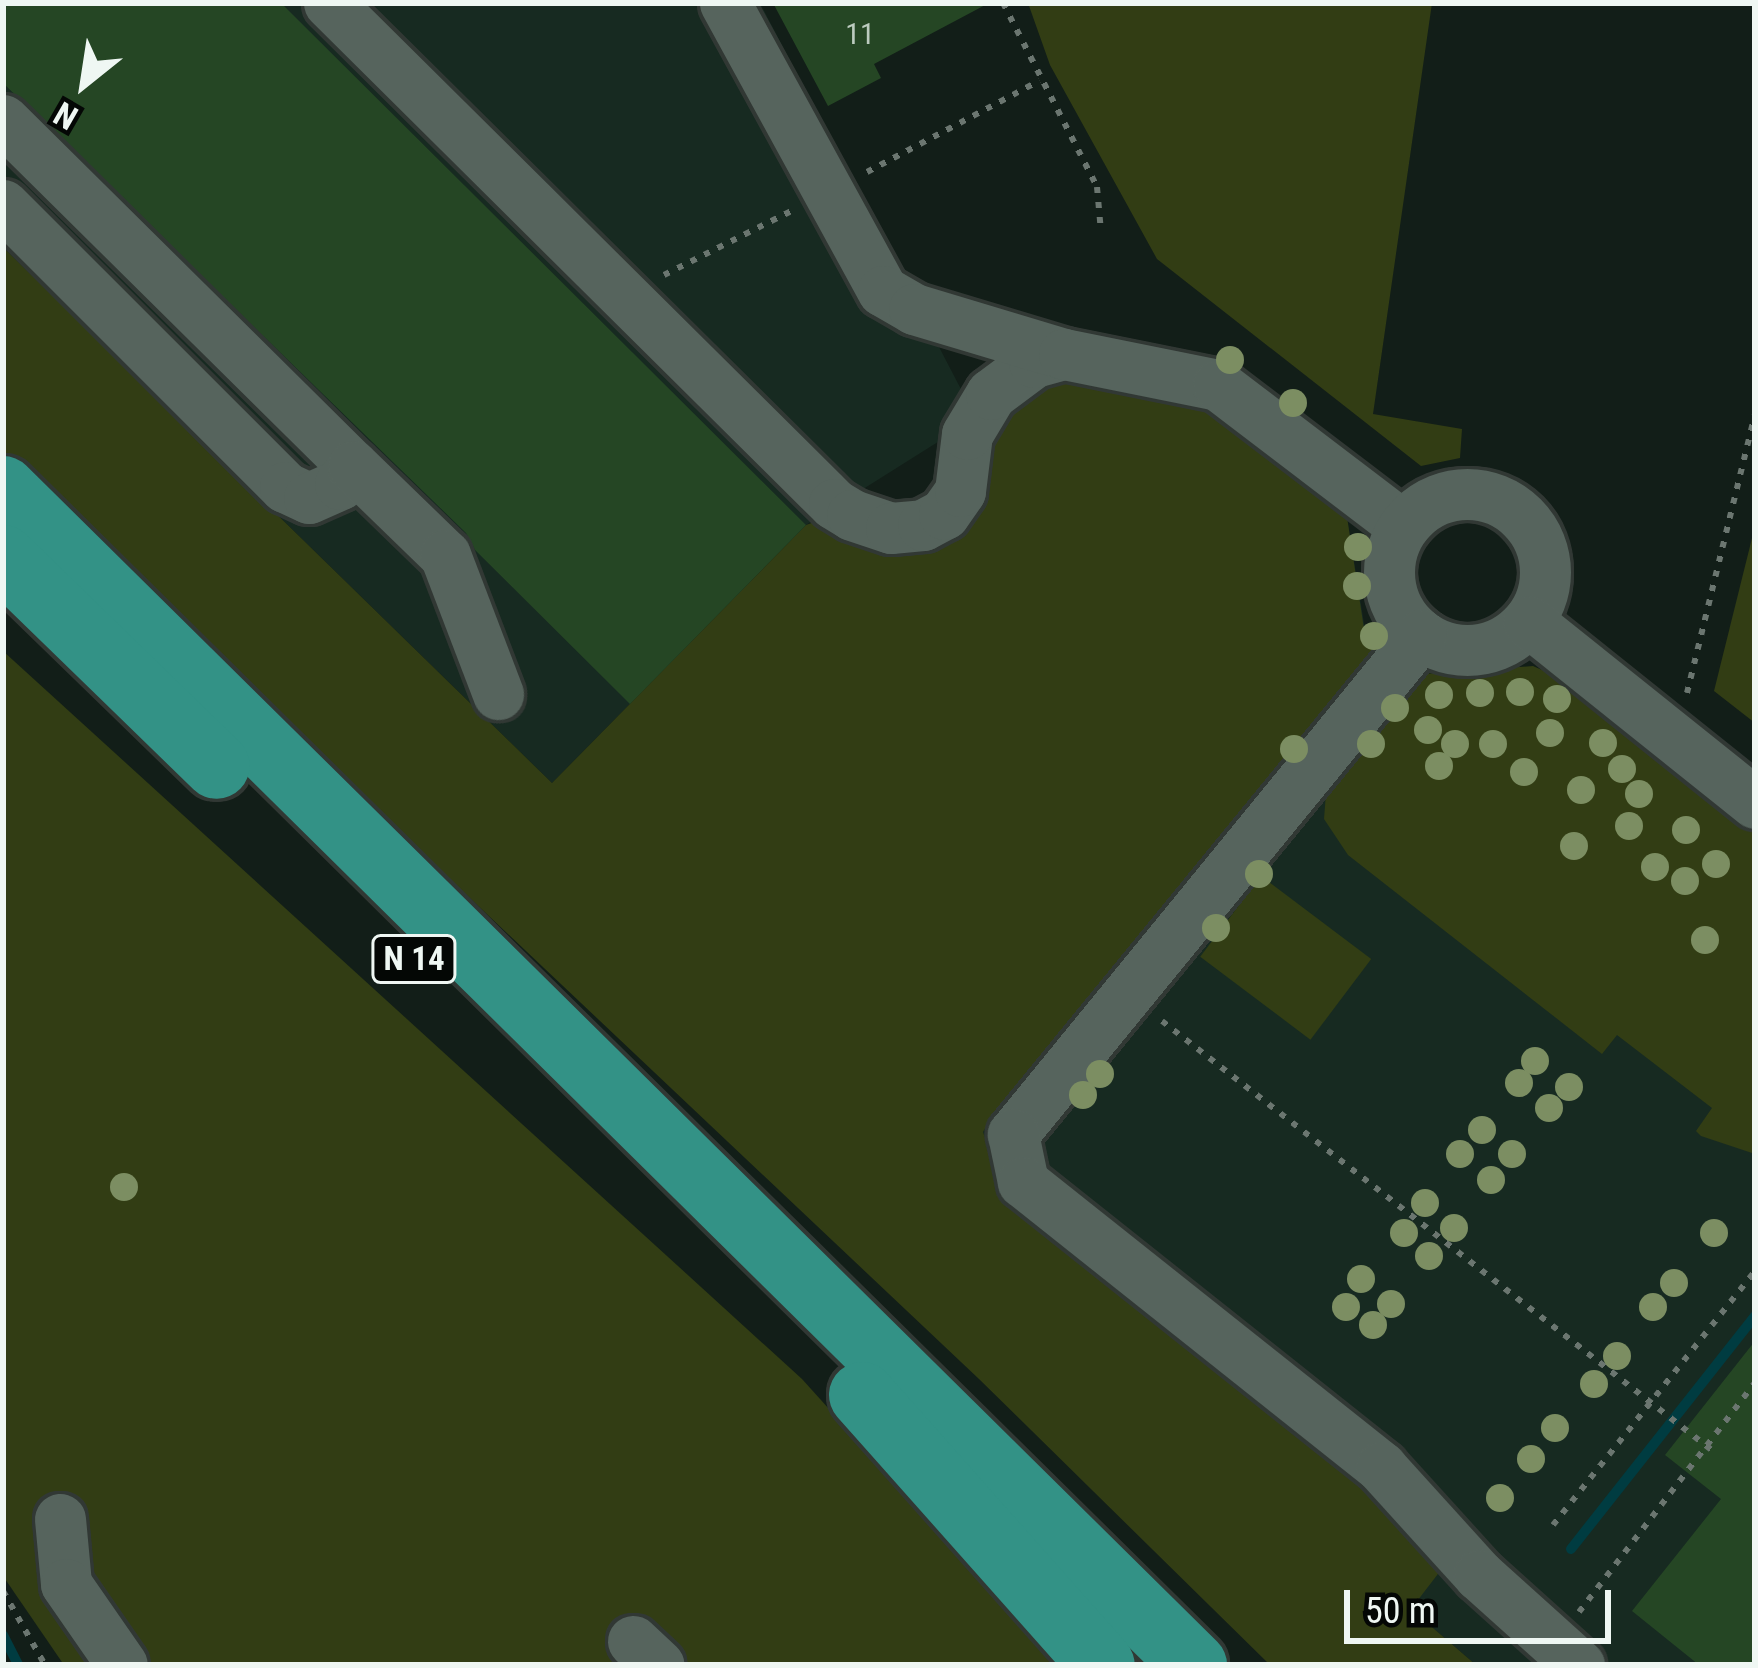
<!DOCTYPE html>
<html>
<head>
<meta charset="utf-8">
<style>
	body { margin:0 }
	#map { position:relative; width:1758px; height:1668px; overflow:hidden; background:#121e18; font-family:"Roboto Condensed",sans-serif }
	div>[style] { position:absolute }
	.built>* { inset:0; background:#172a21 }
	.green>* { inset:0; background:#323d14; transform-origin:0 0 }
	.stream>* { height:10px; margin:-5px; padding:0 5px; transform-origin:5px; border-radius:5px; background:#003c41 }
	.building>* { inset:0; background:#254624 }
	.path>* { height:6px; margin-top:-3px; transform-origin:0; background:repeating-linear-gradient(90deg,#6b7670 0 6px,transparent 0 15px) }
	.roads { filter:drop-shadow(3px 0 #313834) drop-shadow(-3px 0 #313834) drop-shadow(0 3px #313834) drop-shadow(0 -3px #313834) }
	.minor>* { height:51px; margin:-25.5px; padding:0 25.5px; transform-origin:25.5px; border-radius:25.5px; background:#56645d }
	.minor>.ring { margin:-25.5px; padding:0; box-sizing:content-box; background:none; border:51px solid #56645d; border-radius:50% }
	.highway>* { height:66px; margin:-33px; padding:0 33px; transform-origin:33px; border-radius:33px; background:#339286 }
	.trees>* { width:28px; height:28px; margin:-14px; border-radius:50%; background:#7c8e62 }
	span { translate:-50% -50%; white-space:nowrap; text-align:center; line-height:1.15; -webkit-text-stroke:10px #040705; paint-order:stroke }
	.number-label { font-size:30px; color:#bccbbf }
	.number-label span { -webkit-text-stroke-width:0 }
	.shield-label span { padding:3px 9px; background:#040705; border:3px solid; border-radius:9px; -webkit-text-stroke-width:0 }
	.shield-label { font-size:33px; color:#eff7f3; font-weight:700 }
	.frame { position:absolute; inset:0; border:6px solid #eff7f3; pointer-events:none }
	.north { position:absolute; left:24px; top:24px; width:120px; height:120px; -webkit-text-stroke:9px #040705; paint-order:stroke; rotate:210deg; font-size:33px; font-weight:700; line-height:48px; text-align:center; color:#eff7f3 }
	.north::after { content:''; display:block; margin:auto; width:42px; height:54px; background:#eff7f3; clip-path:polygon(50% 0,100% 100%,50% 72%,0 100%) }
	.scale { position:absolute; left:1344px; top:1590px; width:267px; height:54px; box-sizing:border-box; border:6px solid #eff7f3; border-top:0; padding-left:15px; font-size:36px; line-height:42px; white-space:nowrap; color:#eff7f3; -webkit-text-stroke:9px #040705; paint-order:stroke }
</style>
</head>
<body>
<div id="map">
	<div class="built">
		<div style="clip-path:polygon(3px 3px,760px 3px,976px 418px,806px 525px,552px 783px,3px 247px)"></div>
		<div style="clip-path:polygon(1347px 517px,1367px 642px,1420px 683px,1755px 838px,1755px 1665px,1476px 1665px,1411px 1609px,944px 1158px)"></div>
	</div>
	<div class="green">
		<div style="clip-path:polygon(1028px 3px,1432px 3px,1373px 414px,1462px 429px,1460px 458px,1421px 466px,1157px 259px,1050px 65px)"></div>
		<div style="clip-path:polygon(3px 247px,552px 783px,806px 525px,831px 516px,913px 538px,984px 427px,1044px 376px,1204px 401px,1347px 517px,1366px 642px,1374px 648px,1044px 1076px,997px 1109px,983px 1132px,1003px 1186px,1367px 1477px,1441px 1570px,1411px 1609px,1476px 1665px,1270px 1665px,979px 1379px,328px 764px,3px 450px)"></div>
		<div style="clip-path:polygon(1755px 526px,1755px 723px,1714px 691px)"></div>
		<div style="clip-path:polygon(3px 651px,802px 1379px,1060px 1665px,64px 1665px,3px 1576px)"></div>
		<div style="clip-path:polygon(1533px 666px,1567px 681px,1755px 830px,1755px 1154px,1701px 1136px,1696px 1131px,1712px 1108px,1617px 1035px,1602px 1054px,1348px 855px,1324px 819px,1327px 780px,1409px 675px)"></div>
		<div style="left:1261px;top:876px;width:138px;height:101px;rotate:37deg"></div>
	</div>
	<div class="stream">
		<div style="left:1571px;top:1549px;width:297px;rotate:-51.7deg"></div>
		<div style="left:3px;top:1635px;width:34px;rotate:63deg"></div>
	</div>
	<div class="building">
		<div style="clip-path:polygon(3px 3px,281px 3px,806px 525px,630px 704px,475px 550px,466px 533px,3px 83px)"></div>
		<div style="clip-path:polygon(773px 3px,989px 3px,874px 64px,881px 78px,828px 106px)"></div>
		<div style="clip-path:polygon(1755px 1341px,1755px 1665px,1699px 1665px,1632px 1611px,1721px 1499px,1665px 1455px)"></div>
	</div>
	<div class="path">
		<div style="left:1003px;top:3px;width:207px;rotate:62.9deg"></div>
		<div style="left:1097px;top:187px;width:45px;rotate:84.9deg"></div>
		<div style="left:867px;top:172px;width:195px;rotate:-27.9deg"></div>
		<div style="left:664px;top:275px;width:142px;rotate:-26.7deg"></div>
		<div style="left:1687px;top:693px;width:286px;rotate:-76.3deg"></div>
		<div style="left:1162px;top:1021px;width:699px;rotate:37.97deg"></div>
		<div style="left:1553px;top:1525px;width:325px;rotate:-51.5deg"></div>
		<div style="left:3px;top:1591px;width:85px;rotate:60.4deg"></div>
		<div style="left:1579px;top:1612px;width:289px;rotate:-52.5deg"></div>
	</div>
	<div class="roads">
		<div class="minor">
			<div style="left:329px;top:3px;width:711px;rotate:44.77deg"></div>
			<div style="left:834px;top:504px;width:21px;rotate:31deg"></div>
			<div style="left:852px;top:515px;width:41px;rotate:18.4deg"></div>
			<div style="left:891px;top:528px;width:32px;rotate:-5deg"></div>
			<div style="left:923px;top:525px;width:24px;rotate:-28deg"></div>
			<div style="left:944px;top:514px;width:28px;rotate:-55deg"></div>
			<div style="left:960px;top:491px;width:57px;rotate:-83deg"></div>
			<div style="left:967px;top:434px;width:47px;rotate:-59deg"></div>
			<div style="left:991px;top:394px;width:54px;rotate:-36.7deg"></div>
			<div style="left:1034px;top:362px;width:31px;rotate:-15deg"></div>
			<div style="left:725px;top:3px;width:328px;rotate:61.3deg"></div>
			<div style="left:883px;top:291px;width:36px;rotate:30deg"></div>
			<div style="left:914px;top:309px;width:157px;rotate:16.7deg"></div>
			<div style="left:1064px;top:354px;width:157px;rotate:11.4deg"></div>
			<div style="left:1218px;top:385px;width:233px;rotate:37.3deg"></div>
			<div style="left:3px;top:120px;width:492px;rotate:44.7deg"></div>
			<div style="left:3px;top:205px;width:399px;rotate:45deg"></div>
			<div style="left:285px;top:487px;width:26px;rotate:25deg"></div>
			<div style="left:309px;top:498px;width:34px;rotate:-24deg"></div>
			<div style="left:340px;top:484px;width:22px;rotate:-54deg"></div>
			<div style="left:353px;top:466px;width:128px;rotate:44.1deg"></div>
			<div style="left:445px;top:555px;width:149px;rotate:69.1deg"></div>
			<div class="ring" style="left:1389px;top:494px;width:105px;height:105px"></div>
			<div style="left:1528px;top:621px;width:291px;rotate:38.7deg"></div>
			<div style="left:1421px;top:635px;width:645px;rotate:129.27deg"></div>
			<div style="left:1013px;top:1134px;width:49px;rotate:78.2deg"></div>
			<div style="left:1023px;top:1182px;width:458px;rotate:38.5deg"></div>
			<div style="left:1381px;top:1467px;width:146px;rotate:47.8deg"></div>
			<div style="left:1479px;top:1575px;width:135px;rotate:42deg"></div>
			<div style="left:60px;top:1519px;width:65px;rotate:84.7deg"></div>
			<div style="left:66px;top:1584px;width:98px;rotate:55.3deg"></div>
			<div style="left:633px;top:1641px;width:35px;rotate:43deg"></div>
		</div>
		<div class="highway">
			<div style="left:3px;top:489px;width:1674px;rotate:44.64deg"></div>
			<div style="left:3px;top:558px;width:298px;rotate:44.2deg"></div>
			<div style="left:862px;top:1395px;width:361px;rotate:48.4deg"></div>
		</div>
	</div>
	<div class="trees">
		<div style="left:1230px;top:360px"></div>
		<div style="left:1293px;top:403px"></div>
		<div style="left:1358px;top:547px"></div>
		<div style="left:1357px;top:586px"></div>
		<div style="left:1374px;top:636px"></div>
		<div style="left:1520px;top:692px"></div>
		<div style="left:1480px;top:693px"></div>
		<div style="left:1439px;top:695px"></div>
		<div style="left:1557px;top:699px"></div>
		<div style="left:1395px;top:708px"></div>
		<div style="left:1428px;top:730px"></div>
		<div style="left:1550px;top:733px"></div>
		<div style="left:1603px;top:743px"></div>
		<div style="left:1371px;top:744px"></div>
		<div style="left:1455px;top:744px"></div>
		<div style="left:1493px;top:744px"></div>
		<div style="left:1294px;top:749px"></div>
		<div style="left:1439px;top:766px"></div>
		<div style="left:1622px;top:769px"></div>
		<div style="left:1524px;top:772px"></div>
		<div style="left:1581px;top:790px"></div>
		<div style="left:1639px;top:794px"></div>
		<div style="left:1629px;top:826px"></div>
		<div style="left:1686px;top:830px"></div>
		<div style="left:1574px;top:846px"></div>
		<div style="left:1716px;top:864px"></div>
		<div style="left:1655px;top:867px"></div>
		<div style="left:1259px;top:874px"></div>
		<div style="left:1685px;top:881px"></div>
		<div style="left:1216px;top:928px"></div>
		<div style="left:1705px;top:940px"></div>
		<div style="left:1535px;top:1061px"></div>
		<div style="left:1100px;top:1074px"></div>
		<div style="left:1519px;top:1083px"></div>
		<div style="left:1569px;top:1087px"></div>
		<div style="left:1083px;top:1095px"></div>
		<div style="left:1549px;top:1108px"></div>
		<div style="left:1482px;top:1130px"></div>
		<div style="left:1460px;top:1154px"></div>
		<div style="left:1512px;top:1154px"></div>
		<div style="left:1491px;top:1180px"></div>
		<div style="left:124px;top:1187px"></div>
		<div style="left:1425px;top:1203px"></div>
		<div style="left:1454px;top:1228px"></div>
		<div style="left:1404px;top:1233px"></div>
		<div style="left:1714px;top:1233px"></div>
		<div style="left:1429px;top:1256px"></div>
		<div style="left:1361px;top:1279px"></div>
		<div style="left:1674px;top:1283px"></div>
		<div style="left:1391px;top:1304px"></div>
		<div style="left:1346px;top:1307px"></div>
		<div style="left:1653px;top:1307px"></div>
		<div style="left:1373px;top:1325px"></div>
		<div style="left:1617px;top:1356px"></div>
		<div style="left:1594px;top:1384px"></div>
		<div style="left:1555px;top:1428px"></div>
		<div style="left:1531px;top:1459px"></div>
		<div style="left:1500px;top:1498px"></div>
	</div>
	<div class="number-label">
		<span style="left:860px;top:34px">11</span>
	</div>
	<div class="shield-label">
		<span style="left:414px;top:959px">N 14</span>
	</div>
	<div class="frame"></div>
	<div class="north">N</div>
	<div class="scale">50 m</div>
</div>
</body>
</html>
